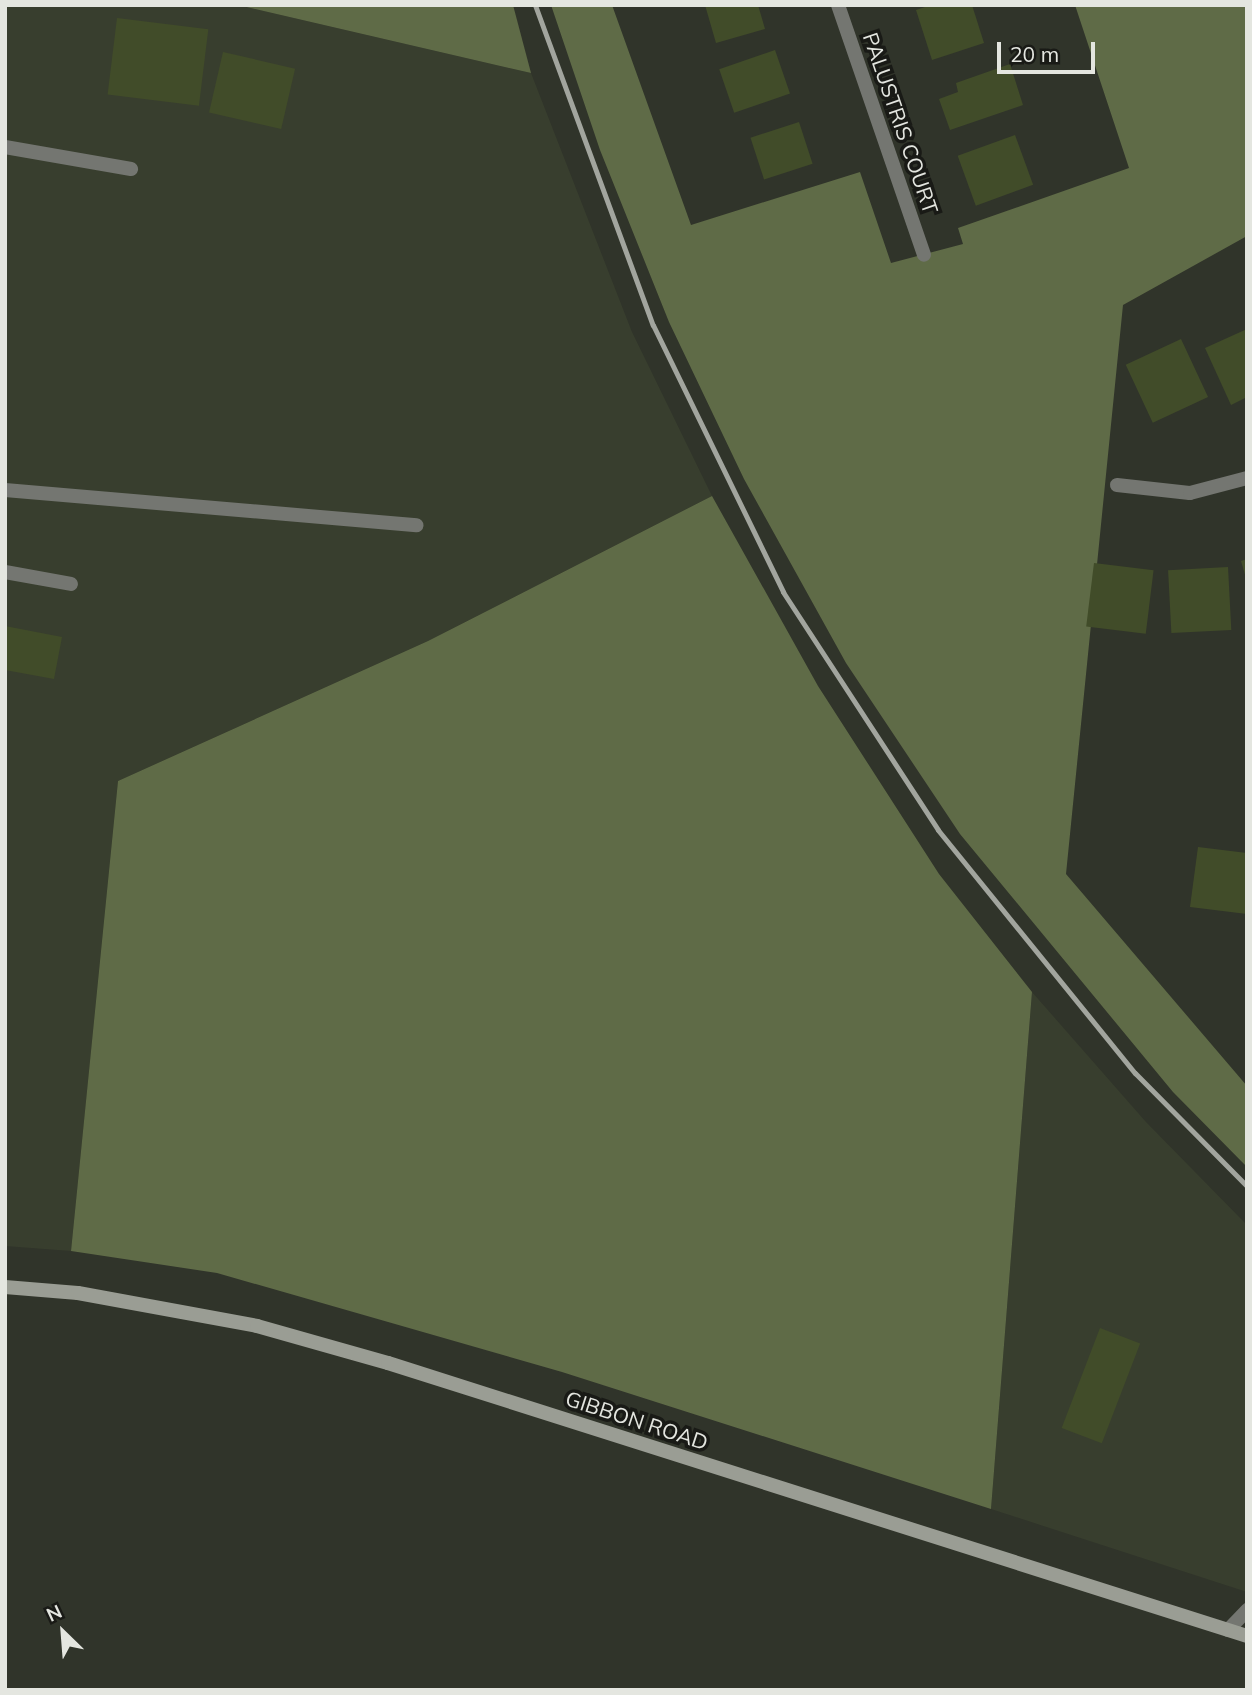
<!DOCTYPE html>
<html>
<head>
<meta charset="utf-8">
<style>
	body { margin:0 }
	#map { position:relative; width:1252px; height:1695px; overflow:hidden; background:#30342a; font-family:Mulish,sans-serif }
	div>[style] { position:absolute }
	.built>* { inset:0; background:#383e2e }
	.forest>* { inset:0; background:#5f6b47 }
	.building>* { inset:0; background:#414c29; transform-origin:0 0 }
	.service>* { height:14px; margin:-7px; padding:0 7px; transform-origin:7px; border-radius:7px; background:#747671 }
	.minor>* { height:14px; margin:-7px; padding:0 7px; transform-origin:7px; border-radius:7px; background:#747671 }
	.secondary>* { height:14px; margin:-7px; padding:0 7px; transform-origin:7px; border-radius:7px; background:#9a9d94 }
	.rail>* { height:5px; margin:-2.5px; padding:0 2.5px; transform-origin:2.5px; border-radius:2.5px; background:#a2a59e }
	span { translate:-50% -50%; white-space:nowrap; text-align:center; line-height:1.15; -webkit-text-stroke:7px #191a16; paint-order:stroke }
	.street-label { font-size:21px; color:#e4e6e0 }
	.frame { position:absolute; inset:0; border:7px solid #e4e6e0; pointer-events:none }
	.north { position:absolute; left:28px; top:1597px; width:70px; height:70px; -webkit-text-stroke:5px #191a16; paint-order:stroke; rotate:335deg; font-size:19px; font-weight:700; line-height:28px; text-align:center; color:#e4e6e0 }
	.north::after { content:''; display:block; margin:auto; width:24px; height:32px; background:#e4e6e0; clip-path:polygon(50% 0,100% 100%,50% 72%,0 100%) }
	.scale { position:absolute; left:997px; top:42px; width:98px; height:32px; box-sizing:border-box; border:4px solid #e4e6e0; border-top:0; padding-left:9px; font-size:21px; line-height:24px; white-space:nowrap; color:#e4e6e0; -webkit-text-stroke:5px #191a16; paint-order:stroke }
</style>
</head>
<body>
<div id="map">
	<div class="built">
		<div style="clip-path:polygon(5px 5px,238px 5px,531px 73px,632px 332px,712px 496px,428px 641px,118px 781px,71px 1251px,5px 1246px)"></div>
		<div style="clip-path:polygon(1032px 992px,1146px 1122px,1247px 1225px,1247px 1592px,991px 1509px)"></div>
	</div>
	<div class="forest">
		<div style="clip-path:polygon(238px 5px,513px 5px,531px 73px)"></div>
		<div style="clip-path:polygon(551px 5px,612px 5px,691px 225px,860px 172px,891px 263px,963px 244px,958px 228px,1129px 168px,1075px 5px,1247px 5px,1247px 236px,1123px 305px,1066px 874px,1247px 1086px,1247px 1167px,1173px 1092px,960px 834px,846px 663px,744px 479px,669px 322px,600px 150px)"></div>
		<div style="clip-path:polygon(712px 496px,818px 686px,939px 874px,1032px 992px,991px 1509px,562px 1372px,217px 1273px,71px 1251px,118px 781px,428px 641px)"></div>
	</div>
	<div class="building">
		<div style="clip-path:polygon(705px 5px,758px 5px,765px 29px,716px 43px)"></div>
		<div style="clip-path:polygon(931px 5px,972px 5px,984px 43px,932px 60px,916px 10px)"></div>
		<div style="left:117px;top:18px;width:92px;height:77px;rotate:7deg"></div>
		<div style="left:775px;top:50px;width:46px;height:59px;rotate:71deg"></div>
		<div style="left:223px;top:52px;width:74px;height:62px;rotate:13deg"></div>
		<div style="clip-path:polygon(1010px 64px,1023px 105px,950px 130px,939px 99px,958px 92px,956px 83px)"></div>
		<div style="left:799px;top:122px;width:44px;height:51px;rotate:72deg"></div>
		<div style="left:1015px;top:135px;width:53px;height:61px;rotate:70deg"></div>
		<div style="clip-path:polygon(1247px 329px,1247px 397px,1231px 405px,1205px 348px)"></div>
		<div style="left:1181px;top:339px;width:64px;height:61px;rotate:65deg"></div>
		<div style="clip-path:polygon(1247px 559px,1247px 577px,1246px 578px,1241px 561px)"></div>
		<div style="left:1094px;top:563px;width:60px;height:64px;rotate:7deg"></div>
		<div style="left:1228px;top:567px;width:63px;height:60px;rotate:87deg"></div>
		<div style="clip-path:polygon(5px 626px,62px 637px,54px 679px,5px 670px)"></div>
		<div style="clip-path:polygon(1198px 847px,1247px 853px,1247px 914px,1190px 907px)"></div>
		<div style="left:1100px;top:1328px;width:43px;height:107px;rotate:21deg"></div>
	</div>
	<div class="service">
		<div style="left:5px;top:147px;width:128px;rotate:9.9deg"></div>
		<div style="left:5px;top:490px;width:413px;rotate:4.9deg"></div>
		<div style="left:5px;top:572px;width:67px;rotate:10.3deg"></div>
		<div style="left:1228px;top:1630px;width:28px;rotate:-46deg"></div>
	</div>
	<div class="minor">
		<div style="left:838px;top:5px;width:264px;rotate:71deg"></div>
		<div style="left:1117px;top:485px;width:73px;rotate:6.3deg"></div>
		<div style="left:1190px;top:493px;width:59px;rotate:-14.7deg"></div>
	</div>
	<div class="secondary">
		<div style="left:5px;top:1287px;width:73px;rotate:4.7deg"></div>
		<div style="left:78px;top:1293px;width:182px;rotate:10.4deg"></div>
		<div style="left:257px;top:1326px;width:136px;rotate:15.8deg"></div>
		<div style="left:388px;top:1363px;width:901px;rotate:17.63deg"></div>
	</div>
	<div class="rail">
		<div style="left:535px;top:5px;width:341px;rotate:69.8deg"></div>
		<div style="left:653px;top:325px;width:297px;rotate:64deg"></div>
		<div style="left:783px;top:592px;width:284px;rotate:56.9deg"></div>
		<div style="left:938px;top:830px;width:313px;rotate:51deg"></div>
		<div style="left:1135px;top:1073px;width:159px;rotate:45.3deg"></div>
	</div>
	<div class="street-label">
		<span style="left:901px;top:123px;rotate:71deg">PALUSTRIS COURT</span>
		<span style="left:637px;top:1420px;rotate:18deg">GIBBON ROAD</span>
	</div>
	<div class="frame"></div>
	<div class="north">N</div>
	<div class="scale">20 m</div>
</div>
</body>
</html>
